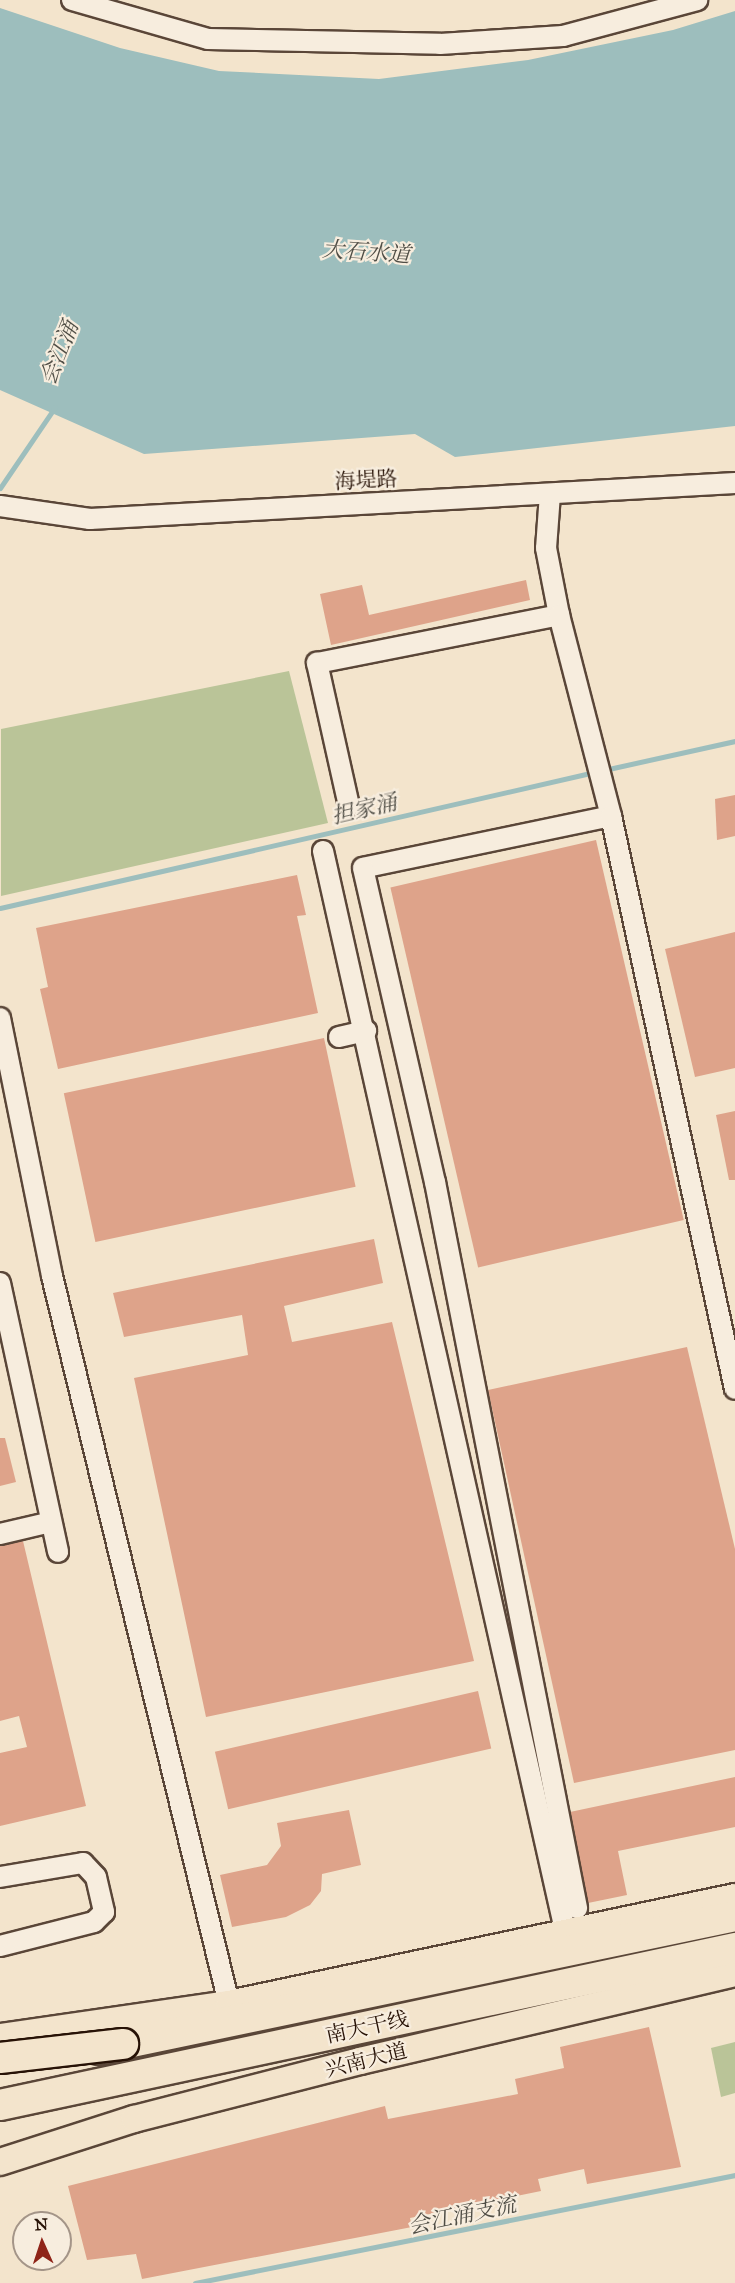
<!DOCTYPE html>
<html>
<head>
<meta charset="utf-8">
<style>
	body { margin:0 }
	#map { position:relative; width:735px; height:2283px; overflow:hidden; background:#f3e4cc; font-family:"IM FELL Great Primer","Noto Serif SC",serif }
	div>[style] { position:absolute }
	.green>* { inset:0; background:#bac498 }
	.water>* { inset:0; background:#9dbebd }
	.stream>* { height:5px; margin:-2.5px; padding:0 2.5px; transform-origin:2.5px; border-radius:2.5px; background:#9dbebd }
	.building>* { inset:0; background:#dea38a; transform-origin:0 0 }
	.roads { filter:drop-shadow(2px 0 #5a4638) drop-shadow(-2px 0 #5a4638) drop-shadow(0 2px #5a4638) drop-shadow(0 -2px #5a4638) }
	.minor>* { height:20px; margin:-10px; padding:0 10px; transform-origin:10px; border-radius:10px; background:#f7edde }
	.major>* { height:26px; margin:-13px; padding:0 13px; transform-origin:13px; border-radius:13px; background:#f3e4cc }
	.highway>* { height:30px; margin:-15px; padding:0 15px; transform-origin:15px; border-radius:15px; background:#f3e4cc }
	.bridges { filter:drop-shadow(2px 0 #271206) drop-shadow(-2px 0 #271206) drop-shadow(0 2px #271206) drop-shadow(0 -2px #271206) }
	.highway-bridge>* { height:30px; margin:-15px; padding:0 15px; transform-origin:15px; border-radius:15px; background:#f3e4cc }
	span { translate:-50% -50%; white-space:nowrap; text-align:center; line-height:1.15; -webkit-text-stroke:4.5px #f7edde; paint-order:stroke }
	.street-label { font-size:21px; color:#271206 }
	.water-label { font-size:22px; color:#504e46; font-style:italic }
	.north { position:absolute; left:12px; top:2211px; width:60px; height:60px; box-sizing:border-box; background:#f7edde; border:2px solid #a49588; border-radius:50%; rotate:357deg; font-size:16px; font-weight:700; line-height:24px; text-align:center; color:#271206 }
	.north::after { content:''; display:block; margin:auto; width:21px; height:27px; background:#8f2418; clip-path:polygon(50% 0,100% 100%,50% 72%,0 100%) }
</style>
</head>
<body>
<div id="map">
	<div class="green">
		<div style="clip-path:polygon(289px 671px,328px 823px,1px 896px,1px 729px)"></div>
		<div style="clip-path:polygon(735px 2042px,735px 2093px,721px 2097px,711px 2048px)"></div>
	</div>
	<div class="water">
		<div style="clip-path:polygon(0 8px,120px 48px,219px 71px,379px 79px,528px 60px,673px 30px,735px 11px,735px 426px,455px 457px,415px 434px,144px 454px,0 390px)"></div>
	</div>
	<div class="stream">
		<div style="left:0;top:488px;width:98px;rotate:-55.8deg"></div>
		<div style="left:604px;top:770px;width:134px;rotate:-12.5deg"></div>
		<div style="left:0;top:908px;width:610px;rotate:-12.88deg"></div>
		<div style="left:195px;top:2283px;width:551px;rotate:-11.31deg"></div>
	</div>
	<div class="building">
		<div style="clip-path:polygon(526px 580px,530px 600px,331px 645px,320px 594px,362px 585px,369px 615px)"></div>
		<div style="clip-path:polygon(735px 795px,735px 836px,717px 840px,715px 799px)"></div>
		<div style="left:596px;top:840px;width:390px;height:211px;rotate:77deg"></div>
		<div style="clip-path:polygon(297px 875px,306px 915px,297px 916px,318px 1013px,58px 1069px,40px 989px,48px 987px,36px 928px)"></div>
		<div style="clip-path:polygon(735px 932px,735px 1068px,695px 1077px,665px 949px)"></div>
		<div style="left:324px;top:1038px;width:152px;height:266px;rotate:78deg"></div>
		<div style="clip-path:polygon(735px 1111px,735px 1180px,729px 1180px,716px 1115px)"></div>
		<div style="clip-path:polygon(374px 1239px,383px 1283px,284px 1306px,292px 1342px,392px 1322px,474px 1661px,206px 1717px,134px 1378px,248px 1355px,242px 1315px,124px 1337px,113px 1293px)"></div>
		<div style="clip-path:polygon(687px 1347px,735px 1549px,735px 1750px,574px 1783px,488px 1390px)"></div>
		<div style="clip-path:polygon(0 1438px,5px 1438px,16px 1482px,0 1486px)"></div>
		<div style="clip-path:polygon(23px 1541px,86px 1806px,0 1826px,0 1753px,27px 1747px,19px 1716px,0 1721px,0 1546px)"></div>
		<div style="left:478px;top:1691px;width:59px;height:270px;rotate:77deg"></div>
		<div style="clip-path:polygon(735px 1777px,735px 1827px,618px 1851px,627px 1895px,588px 1903px,570px 1812px)"></div>
		<div style="clip-path:polygon(349px 1810px,361px 1865px,322px 1874px,321px 1891px,310px 1905px,286px 1917px,232px 1927px,220px 1875px,267px 1865px,281px 1846px,277px 1823px)"></div>
		<div style="clip-path:polygon(649px 2027px,681px 2167px,587px 2184px,584px 2169px,538px 2179px,541px 2191px,410px 2218px,412px 2227px,142px 2279px,136px 2254px,87px 2260px,68px 2186px,385px 2106px,388px 2119px,518px 2094px,515px 2079px,564px 2068px,560px 2047px)"></div>
	</div>
	<div class="roads">
		<div class="minor">
			<div style="left:72px;top:0;width:141px;rotate:16deg"></div>
			<div style="left:208px;top:39px;width:232px;rotate:1.2deg"></div>
			<div style="left:440px;top:44px;width:123px;rotate:-3.7deg"></div>
			<div style="left:563px;top:36px;width:139px;rotate:-15deg"></div>
			<div style="left:550px;top:494px;width:54px;rotate:94.2deg"></div>
			<div style="left:546px;top:548px;width:68px;rotate:79deg"></div>
			<div style="left:0;top:506px;width:91px;rotate:8.2deg"></div>
			<div style="left:90px;top:519px;width:646px;rotate:-3.19deg"></div>
			<div style="left:349px;top:806px;width:147px;rotate:-102.6deg"></div>
			<div style="left:317px;top:663px;width:247px;rotate:-11.2deg"></div>
			<div style="left:559px;top:615px;width:208px;rotate:75.5deg"></div>
			<div style="left:611px;top:816px;width:253px;rotate:168.2deg"></div>
			<div style="left:363px;top:868px;width:322px;rotate:77.1deg"></div>
			<div style="left:435px;top:1182px;width:740px;rotate:78.93deg"></div>
			<div style="left:611px;top:816px;width:586px;rotate:77.79deg"></div>
			<div style="left:323px;top:851px;width:1111px;rotate:77.36deg"></div>
			<div style="left:0;top:1018px;width:263px;rotate:78.6deg"></div>
			<div style="left:52px;top:1276px;width:749px;rotate:76.33deg"></div>
			<div style="left:339px;top:1037px;width:28px;rotate:-13deg"></div>
			<div style="left:0;top:1283px;width:275px;rotate:77.8deg"></div>
			<div style="left:0;top:1534px;width:52px;rotate:-13.2deg"></div>
			<div style="left:0;top:1877px;width:84px;rotate:-9.6deg"></div>
			<div style="left:83px;top:1863px;width:19px;rotate:47deg"></div>
			<div style="left:96px;top:1877px;width:36px;rotate:77deg"></div>
			<div style="left:104px;top:1912px;width:14px;rotate:135deg"></div>
			<div style="left:94px;top:1922px;width:97px;rotate:165.7deg"></div>
		</div>
		<div class="major">
			<div style="left:0;top:2037px;width:231px;rotate:-8.2deg"></div>
			<div style="left:229px;top:2004px;width:517px;rotate:-11.94deg"></div>
			<div style="left:0;top:2162px;width:141px;rotate:-17.8deg"></div>
			<div style="left:134px;top:2119px;width:233px;rotate:-14.4deg"></div>
			<div style="left:360px;top:2061px;width:385px;rotate:-13.2deg"></div>
		</div>
		<div class="highway">
			<div style="left:98px;top:2049px;width:651px;rotate:-11.79deg"></div>
			<div style="left:0;top:2105px;width:752px;rotate:-12.06deg"></div>
		</div>
	</div>
	<div class="bridges">
		<div class="highway-bridge">
			<div style="left:0;top:2058px;width:124px;rotate:-6.5deg"></div>
		</div>
	</div>
	<div class="street-label">
		<span style="left:366px;top:480px;rotate:-3deg">海堤路</span>
		<span style="left:367px;top:2027px;rotate:-12deg">南大干线</span>
		<span style="left:366px;top:2060px;rotate:-14deg">兴南大道</span>
	</div>
	<div class="water-label">
		<span style="left:366px;top:252px;rotate:4deg">大石水道</span>
		<span style="left:59px;top:353px;rotate:-68deg">会江涌</span>
		<span style="left:364px;top:809px;rotate:-13deg">担家涌</span>
		<span style="left:462px;top:2215px;rotate:-12deg">会江涌支流</span>
	</div>
	<div class="north">N</div>
</div>
</body>
</html>
